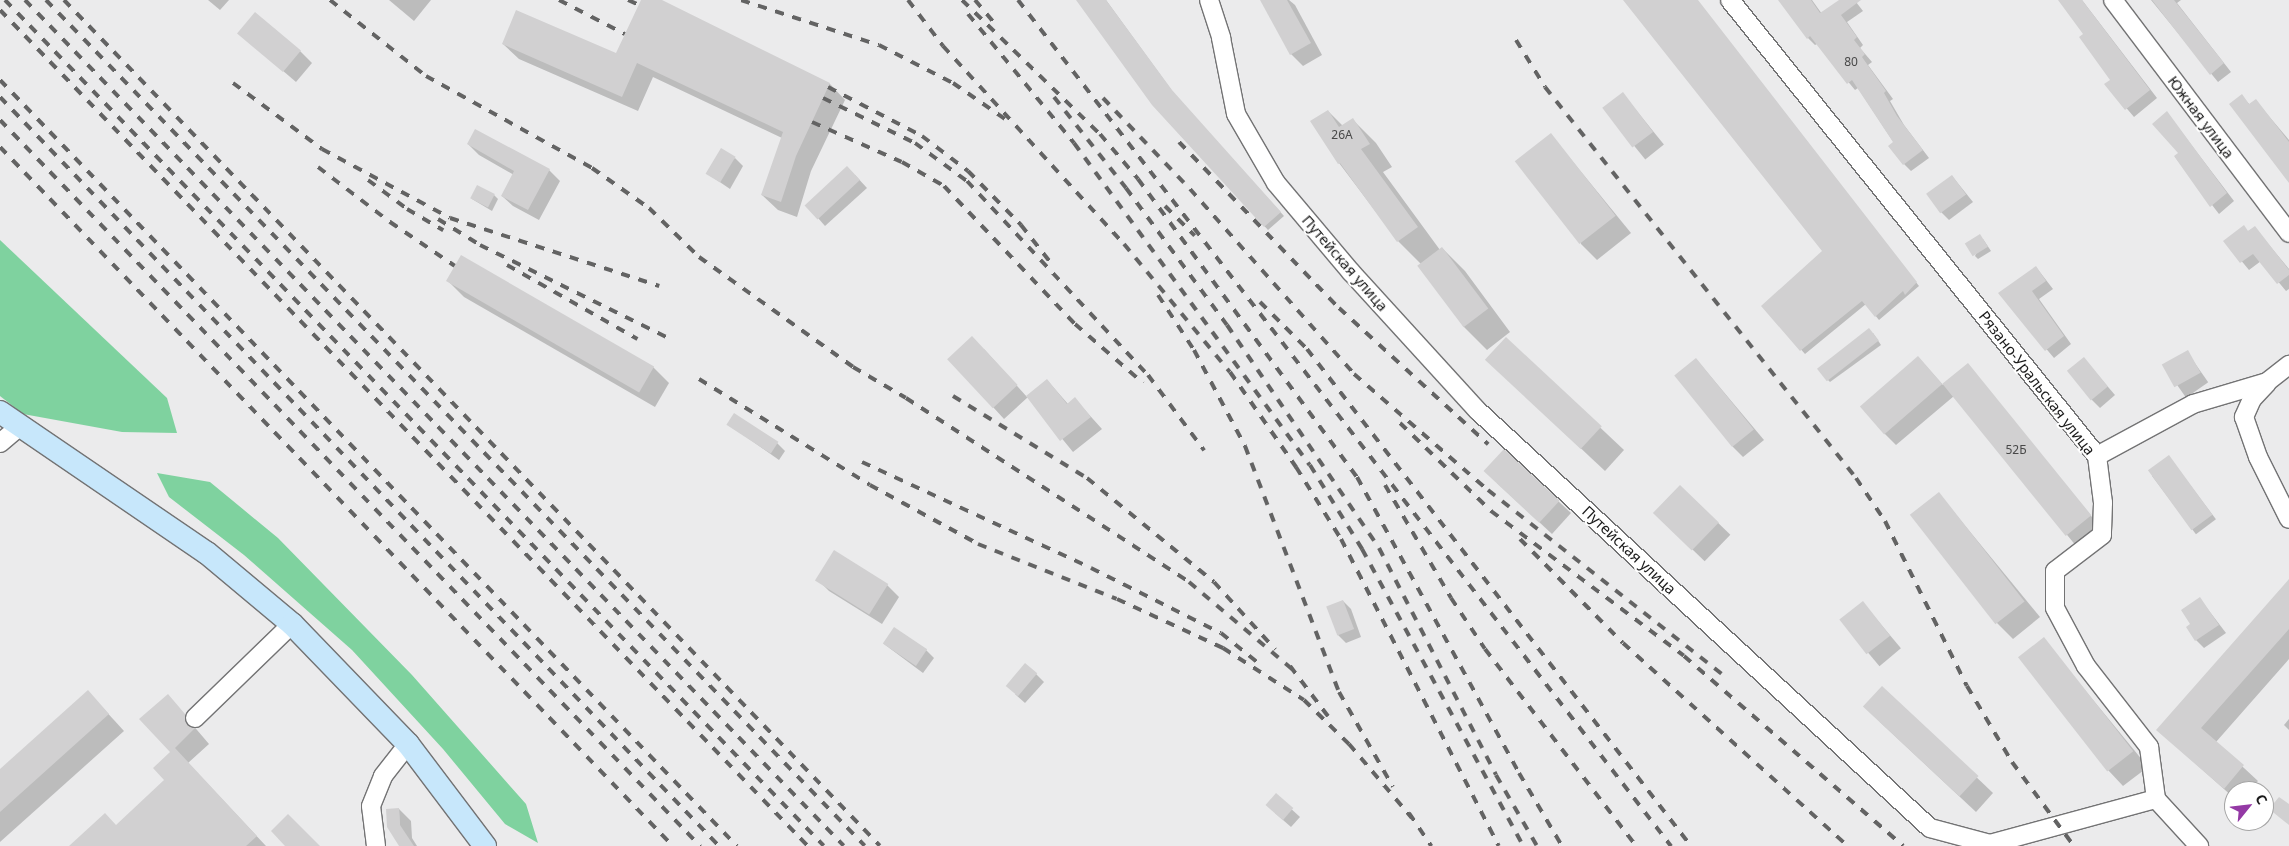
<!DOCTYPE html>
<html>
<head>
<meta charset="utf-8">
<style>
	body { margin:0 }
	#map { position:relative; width:2289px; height:846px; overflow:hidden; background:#ebebec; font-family:"Noto Sans",sans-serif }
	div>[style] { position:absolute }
	.forest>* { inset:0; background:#7fd29f }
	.shadow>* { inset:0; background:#0003; transform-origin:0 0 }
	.building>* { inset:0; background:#d1d0d1; transform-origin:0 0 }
	.roads { filter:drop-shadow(1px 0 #737374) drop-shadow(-1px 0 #737374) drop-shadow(0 1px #737374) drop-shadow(0 -1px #737374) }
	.minor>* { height:18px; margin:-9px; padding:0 9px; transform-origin:9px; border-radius:9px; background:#fff }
	.major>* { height:22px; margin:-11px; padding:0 11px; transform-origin:11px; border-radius:11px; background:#c7e7fb }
	.rail>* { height:4px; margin-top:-2px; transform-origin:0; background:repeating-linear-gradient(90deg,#636363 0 9px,transparent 0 18px) }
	span { translate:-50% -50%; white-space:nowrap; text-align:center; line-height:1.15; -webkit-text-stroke:4px #fff; paint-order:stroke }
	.number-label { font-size:12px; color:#484848 }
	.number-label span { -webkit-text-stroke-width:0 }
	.street-label { font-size:15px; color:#1b1b1b }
	.north { position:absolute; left:2224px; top:781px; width:50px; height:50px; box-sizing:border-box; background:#fff; border:1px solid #a4a4a4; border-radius:50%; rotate:61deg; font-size:14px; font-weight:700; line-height:20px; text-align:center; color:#1b1b1b }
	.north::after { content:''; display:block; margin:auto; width:18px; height:22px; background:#9439a5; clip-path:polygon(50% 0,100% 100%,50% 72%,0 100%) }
</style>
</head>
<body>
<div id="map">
	<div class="forest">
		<div style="clip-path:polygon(0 240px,167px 398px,177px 433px,122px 432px,23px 414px,0 396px)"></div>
		<div style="clip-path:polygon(157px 473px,210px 482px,278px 538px,412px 675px,526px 804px,538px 843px,505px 824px,443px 749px,352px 650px,244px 555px,169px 497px)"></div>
	</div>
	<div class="shadow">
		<div style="clip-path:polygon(208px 0,229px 0,220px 10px)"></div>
		<div style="clip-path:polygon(389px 0,431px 0,414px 21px)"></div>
		<div style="clip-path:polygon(643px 0,659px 0,830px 84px,845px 100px,811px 171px,797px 217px,778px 210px,762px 195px,782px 138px,653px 77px,638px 111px,519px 59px,503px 44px,617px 55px)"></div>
		<div style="clip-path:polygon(1077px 0,1106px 0,1175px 95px,1284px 216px,1268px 230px,1153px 105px)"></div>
		<div style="clip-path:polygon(1270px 0,1289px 0,1295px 5px,1322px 55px,1303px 66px,1291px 54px)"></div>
		<div style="clip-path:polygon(1624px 0,1697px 0,1919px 286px,1879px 320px,1866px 304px,1805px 354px,1763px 306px,1824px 251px)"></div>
		<div style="clip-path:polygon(1780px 0,1812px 0,1822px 14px,1841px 0,1856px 2px,1863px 11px,1847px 22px,1863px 45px,1860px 48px,1872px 62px,1868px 65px,1893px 99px,1890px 101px,1904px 125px,1929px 158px,1911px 171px,1904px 164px,1894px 143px,1858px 88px,1855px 90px,1817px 44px,1815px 45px,1808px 38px)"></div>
		<div style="clip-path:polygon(2065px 0,2082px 0,2157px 98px,2134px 117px,2106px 84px,2112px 80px)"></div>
		<div style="clip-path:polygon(2151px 0,2181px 0,2177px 3px,2231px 72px,2218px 82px)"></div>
		<div style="clip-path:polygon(240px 34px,300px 51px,312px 63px,296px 82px)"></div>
		<div style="left:1623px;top:94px;width:65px;height:24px;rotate:51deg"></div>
		<div style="clip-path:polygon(2242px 96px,2250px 105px,2256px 101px,2289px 140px,2289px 182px)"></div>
		<div style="clip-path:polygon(1328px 111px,1343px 126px,1353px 120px,1376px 143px,1392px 167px,1383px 172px,1440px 250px,1442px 248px,1465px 271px,1510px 332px,1487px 350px,1464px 327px,1421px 264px,1398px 241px,1339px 163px)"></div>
		<div style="clip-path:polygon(2167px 113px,2234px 201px,2219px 214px,2175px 157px,2180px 153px)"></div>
		<div style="clip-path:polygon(1551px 135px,1631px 233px,1597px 260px,1581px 244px)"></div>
		<div style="clip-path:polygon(468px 144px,549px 170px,560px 181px,539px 220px,513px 206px,502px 196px,514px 175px,479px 155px)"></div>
		<div style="clip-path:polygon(735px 158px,743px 166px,730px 189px,708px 174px)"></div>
		<div style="clip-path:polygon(855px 175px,867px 188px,825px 226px,818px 218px)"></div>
		<div style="clip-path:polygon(1952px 176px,1973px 202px,1949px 220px,1941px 212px)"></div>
		<div style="clip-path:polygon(494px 195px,498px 199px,492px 211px,472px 199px)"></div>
		<div style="clip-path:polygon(2255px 228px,2289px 269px,2289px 289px,2286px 291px,2261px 261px,2249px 270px,2225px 241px)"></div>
		<div style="clip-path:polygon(1983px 239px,1991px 251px,1978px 259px,1975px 256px)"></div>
		<div style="clip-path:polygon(2036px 267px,2053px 289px,2039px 299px,2071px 344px,2054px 358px,2000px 294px)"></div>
		<div style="clip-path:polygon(448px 281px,653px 367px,669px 383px,655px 407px,464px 297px)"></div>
		<div style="clip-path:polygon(1873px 333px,1881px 345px,1830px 382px,1827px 379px)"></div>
		<div style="clip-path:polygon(1506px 339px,1624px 450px,1605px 471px,1510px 382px)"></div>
		<div style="clip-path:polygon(984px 349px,1027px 397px,1047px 380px,1068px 404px,1075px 399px,1102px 429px,1073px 452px,1028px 397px,1004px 419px,993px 407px)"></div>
		<div style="left:2187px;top:352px;width:37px;height:27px;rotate:55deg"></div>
		<div style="clip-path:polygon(1918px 357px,1943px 385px,1968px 365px,2105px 533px,2081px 552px,1954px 396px,1896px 445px,1884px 433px)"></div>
		<div style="clip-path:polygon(1696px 359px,1764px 440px,1743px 457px,1733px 447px)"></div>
		<div style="clip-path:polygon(2084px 359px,2115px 395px,2100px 408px,2092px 400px)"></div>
		<div style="clip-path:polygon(728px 424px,777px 443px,785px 451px,779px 460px)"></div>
		<div style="clip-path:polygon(1504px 451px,1571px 513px,1552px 534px,1497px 483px)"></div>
		<div style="left:2172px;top:461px;width:73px;height:25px;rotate:53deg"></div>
		<div style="left:1680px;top:486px;width:70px;height:37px;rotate:44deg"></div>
		<div style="clip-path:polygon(1939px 494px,2040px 617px,2013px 639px,1997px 623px)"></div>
		<div style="clip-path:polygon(817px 579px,887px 585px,899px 597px,882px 624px,829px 591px)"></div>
		<div style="clip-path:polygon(2289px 582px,2289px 659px,2216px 742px,2258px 781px,2249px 791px,2234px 791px,2234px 798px,2158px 730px)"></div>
		<div style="clip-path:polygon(2200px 599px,2226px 633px,2204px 648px,2196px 640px)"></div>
		<div style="clip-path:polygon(1343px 601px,1351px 609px,1361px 637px,1346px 643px,1338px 635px,1328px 607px)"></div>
		<div style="left:1863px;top:603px;width:59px;height:28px;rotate:50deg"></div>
		<div style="clip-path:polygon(2043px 639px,2148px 767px,2123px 786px,2108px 770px)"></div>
		<div style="clip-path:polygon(884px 644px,926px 650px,934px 658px,923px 673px)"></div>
		<div style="clip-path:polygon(1036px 674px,1044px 682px,1025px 703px,1015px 694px)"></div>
		<div style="clip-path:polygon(1882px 687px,1993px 793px,1976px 812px,1880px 722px)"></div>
		<div style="clip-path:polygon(168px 696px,209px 744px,188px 763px,266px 846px,71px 846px,116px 826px,166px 780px,172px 752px)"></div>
		<div style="clip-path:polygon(103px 708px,124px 731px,0 842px,0 771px)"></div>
		<div style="clip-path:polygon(2289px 719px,2289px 730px,2284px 725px)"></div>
		<div style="clip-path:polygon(1276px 795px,1300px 817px,1291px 827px,1275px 813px)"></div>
		<div style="clip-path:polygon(399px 809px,411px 821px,412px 838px,417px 846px,400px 846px)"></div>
	</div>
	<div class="building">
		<div style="clip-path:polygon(641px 0,662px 0,830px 83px,796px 156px,781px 202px,761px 195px,783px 132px,637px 63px,622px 97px,502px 44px,516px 10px,616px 53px)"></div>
		<div style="clip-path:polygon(1076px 0,1106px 0,1172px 90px,1281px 212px,1264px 227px,1152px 105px)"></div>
		<div style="clip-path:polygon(1260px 0,1287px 0,1311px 43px,1290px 55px)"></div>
		<div style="clip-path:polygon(1623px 0,1698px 0,1917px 282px,1905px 295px,1903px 291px,1875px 317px,1862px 301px,1800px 351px,1761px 306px,1822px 251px)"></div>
		<div style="clip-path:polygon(1778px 0,1811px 0,1820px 13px,1839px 0,1861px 0,1841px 15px,1857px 37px,1854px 40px,1865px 54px,1862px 57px,1886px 91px,1884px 93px,1897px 116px,1923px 150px,1903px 165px,1888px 146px,1893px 142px,1852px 80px,1847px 84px,1810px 36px,1807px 39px)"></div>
		<div style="clip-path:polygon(2058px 0,2082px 0,2150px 90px,2125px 110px,2104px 84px,2110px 80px,2079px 37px,2083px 34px)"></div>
		<div style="clip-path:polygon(2152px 0,2174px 0,2224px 63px,2210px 75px)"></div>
		<div style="left:255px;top:12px;width:60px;height:28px;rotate:40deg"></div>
		<div style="left:1623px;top:92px;width:50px;height:26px;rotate:53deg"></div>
		<div style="clip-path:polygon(2242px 94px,2249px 104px,2256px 99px,2289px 142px,2289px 183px,2229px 104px)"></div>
		<div style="clip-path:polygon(1328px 110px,1339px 127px,1353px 118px,1370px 144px,1361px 149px,1418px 227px,1397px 242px,1340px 163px,1338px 164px,1310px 121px)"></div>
		<div style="clip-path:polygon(2167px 111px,2227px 193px,2210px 207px,2174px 156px,2178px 153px,2152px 124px)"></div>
		<div style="clip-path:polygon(475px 129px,550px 169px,528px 210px,501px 196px,514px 171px,467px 144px)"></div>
		<div style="left:1551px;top:133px;width:105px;height:46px;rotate:52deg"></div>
		<div style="left:721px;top:148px;width:17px;height:30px;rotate:31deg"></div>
		<div style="left:847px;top:166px;width:19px;height:58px;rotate:47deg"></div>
		<div style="left:1952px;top:175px;width:24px;height:32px;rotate:54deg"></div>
		<div style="left:477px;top:185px;width:20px;height:15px;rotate:27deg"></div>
		<div style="clip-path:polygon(2244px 225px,2248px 231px,2255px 226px,2289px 270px,2289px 275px,2277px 284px,2253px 254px,2240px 263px,2223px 241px)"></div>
		<div style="left:1980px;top:234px;width:15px;height:18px;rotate:58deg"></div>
		<div style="left:1442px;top:247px;width:77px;height:31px;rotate:53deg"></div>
		<div style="left:461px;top:255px;width:223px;height:30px;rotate:30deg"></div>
		<div style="clip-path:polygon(2036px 266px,2046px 281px,2032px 291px,2064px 336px,2045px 351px,1998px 293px)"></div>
		<div style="left:1869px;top:328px;width:16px;height:66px;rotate:52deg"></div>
		<div style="left:972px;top:336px;width:67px;height:34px;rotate:47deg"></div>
		<div style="left:1506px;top:337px;width:131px;height:31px;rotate:43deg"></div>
		<div style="left:2188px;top:350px;width:26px;height:30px;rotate:61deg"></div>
		<div style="left:1918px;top:356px;width:37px;height:77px;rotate:49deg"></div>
		<div style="left:2084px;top:357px;width:38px;height:22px;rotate:51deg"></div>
		<div style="left:1696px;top:358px;width:92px;height:28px;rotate:51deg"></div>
		<div style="left:1968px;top:363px;width:196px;height:33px;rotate:51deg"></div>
		<div style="clip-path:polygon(1047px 379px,1067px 404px,1075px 397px,1091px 417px,1060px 441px,1026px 396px)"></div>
		<div style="left:734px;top:413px;width:53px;height:14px;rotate:33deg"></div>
		<div style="left:1504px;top:449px;width:76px;height:30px;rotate:43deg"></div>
		<div style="left:2169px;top:455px;width:74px;height:26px;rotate:54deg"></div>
		<div style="left:1680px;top:485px;width:54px;height:39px;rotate:44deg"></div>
		<div style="left:1939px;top:492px;width:139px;height:37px;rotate:52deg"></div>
		<div style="left:834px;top:550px;width:64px;height:36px;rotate:32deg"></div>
		<div style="clip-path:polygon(2289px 579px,2289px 629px,2201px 728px,2244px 765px,2224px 789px,2156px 730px)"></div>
		<div style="clip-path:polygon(2200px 597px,2219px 625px,2195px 641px,2186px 627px,2190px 624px,2181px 610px)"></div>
		<div style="left:1343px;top:600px;width:31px;height:18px;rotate:69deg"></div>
		<div style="left:1863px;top:601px;width:44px;height:30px;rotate:52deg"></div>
		<div style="left:894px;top:627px;width:40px;height:20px;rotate:34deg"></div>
		<div style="left:2044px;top:637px;width:145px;height:33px;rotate:52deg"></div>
		<div style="left:1025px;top:663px;width:16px;height:30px;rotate:40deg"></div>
		<div style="left:1882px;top:686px;width:132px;height:28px;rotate:43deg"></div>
		<div style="clip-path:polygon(88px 690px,109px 714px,0 812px,0 769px)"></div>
		<div style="clip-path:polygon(168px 694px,185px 714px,187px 725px,195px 728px,175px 748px,257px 836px,246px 846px,69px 846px,105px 813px,116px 825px,164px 780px,153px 768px,170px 752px,139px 719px)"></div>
		<div style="left:1276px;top:793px;width:23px;height:16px;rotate:41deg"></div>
		<div style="clip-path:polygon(2279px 797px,2289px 804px,2289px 825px,2269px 809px)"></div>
		<div style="clip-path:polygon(399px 808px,400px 825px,414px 846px,399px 846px,387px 827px,386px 809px)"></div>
		<div style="clip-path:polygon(288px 814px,320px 846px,285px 846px,271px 831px)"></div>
	</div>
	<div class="roads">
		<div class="minor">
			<div style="left:1209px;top:0;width:40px;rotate:72deg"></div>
			<div style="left:1221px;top:38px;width:77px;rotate:78.8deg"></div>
			<div style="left:1236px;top:114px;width:80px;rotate:59.9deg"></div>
			<div style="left:1276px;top:183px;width:116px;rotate:49.9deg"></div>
			<div style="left:1351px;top:272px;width:187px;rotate:47.6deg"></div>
			<div style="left:1477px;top:410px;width:616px;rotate:42.7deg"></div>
			<div style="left:1930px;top:828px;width:62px;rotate:14.9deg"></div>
			<div style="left:1990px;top:844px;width:172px;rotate:-15.2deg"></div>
			<div style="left:2156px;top:799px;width:64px;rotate:47.5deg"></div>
			<div style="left:1730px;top:0;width:585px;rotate:51.17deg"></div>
			<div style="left:2097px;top:456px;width:47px;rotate:82.7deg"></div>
			<div style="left:2103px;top:503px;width:32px;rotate:92deg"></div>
			<div style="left:2102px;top:535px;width:59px;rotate:142.5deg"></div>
			<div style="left:2055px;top:571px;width:37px;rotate:90deg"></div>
			<div style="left:2055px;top:608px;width:66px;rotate:61.9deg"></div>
			<div style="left:2086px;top:666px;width:103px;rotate:52.1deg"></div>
			<div style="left:2149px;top:747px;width:52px;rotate:82.3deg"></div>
			<div style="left:2113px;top:0;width:292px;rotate:52.9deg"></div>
			<div style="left:2267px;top:383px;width:22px;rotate:133deg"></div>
			<div style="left:2252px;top:399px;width:20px;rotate:114deg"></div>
			<div style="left:2244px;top:417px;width:42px;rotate:70.7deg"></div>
			<div style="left:2258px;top:457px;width:69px;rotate:63.4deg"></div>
			<div style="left:0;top:443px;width:25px;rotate:-40deg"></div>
			<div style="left:2097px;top:456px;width:109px;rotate:-28.4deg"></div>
			<div style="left:2193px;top:404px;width:77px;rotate:-16.6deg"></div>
			<div style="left:2267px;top:382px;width:28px;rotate:-38deg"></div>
			<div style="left:195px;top:718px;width:135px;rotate:-44.1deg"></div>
			<div style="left:376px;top:846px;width:40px;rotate:-97.1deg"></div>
			<div style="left:371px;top:806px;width:32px;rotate:-68deg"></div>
			<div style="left:383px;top:776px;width:41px;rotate:-52deg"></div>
		</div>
		<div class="major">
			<div style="left:0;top:412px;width:250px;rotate:34.3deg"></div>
			<div style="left:207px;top:553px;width:111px;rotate:39.9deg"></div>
			<div style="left:292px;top:624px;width:167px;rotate:46deg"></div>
			<div style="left:408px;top:744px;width:128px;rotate:53deg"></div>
		</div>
	</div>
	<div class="rail">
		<div style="left:5px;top:0;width:1177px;rotate:45.93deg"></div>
		<div style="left:25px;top:0;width:1177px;rotate:45.93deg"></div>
		<div style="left:46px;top:0;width:1177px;rotate:45.93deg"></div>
		<div style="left:64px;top:0;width:1175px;rotate:46.03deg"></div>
		<div style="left:330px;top:0;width:122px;rotate:38.4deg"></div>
		<div style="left:426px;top:76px;width:190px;rotate:29deg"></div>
		<div style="left:592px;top:168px;width:70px;rotate:35.1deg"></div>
		<div style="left:649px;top:208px;width:70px;rotate:44.4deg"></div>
		<div style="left:699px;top:257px;width:189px;rotate:35.5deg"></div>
		<div style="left:853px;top:367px;width:61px;rotate:30.3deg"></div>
		<div style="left:906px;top:398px;width:338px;rotate:33deg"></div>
		<div style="left:1189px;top:582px;width:136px;rotate:40.2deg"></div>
		<div style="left:559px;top:0;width:74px;rotate:27.3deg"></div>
		<div style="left:628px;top:0;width:12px;rotate:24deg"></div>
		<div style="left:741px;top:0;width:145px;rotate:18.1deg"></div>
		<div style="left:879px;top:45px;width:83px;rotate:27.2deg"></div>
		<div style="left:953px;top:83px;width:63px;rotate:34.7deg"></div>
		<div style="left:908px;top:0;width:58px;rotate:52.7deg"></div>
		<div style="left:943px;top:46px;width:268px;rotate:47.6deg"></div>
		<div style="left:1124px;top:244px;width:166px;rotate:50.4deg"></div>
		<div style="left:1230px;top:372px;width:116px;rotate:55.2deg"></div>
		<div style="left:1296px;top:467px;width:85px;rotate:58deg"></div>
		<div style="left:1341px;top:539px;width:345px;rotate:62.8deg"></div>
		<div style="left:962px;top:0;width:192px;rotate:44.2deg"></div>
		<div style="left:1100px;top:134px;width:59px;rotate:49.8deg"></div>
		<div style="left:1138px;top:179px;width:370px;rotate:53.7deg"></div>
		<div style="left:1357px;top:477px;width:337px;rotate:61.3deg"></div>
		<div style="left:1519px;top:773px;width:85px;rotate:59.5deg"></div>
		<div style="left:975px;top:0;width:30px;rotate:50deg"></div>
		<div style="left:1018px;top:0;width:1069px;rotate:52.34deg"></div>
		<div style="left:0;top:10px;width:1163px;rotate:45.98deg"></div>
		<div style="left:968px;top:14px;width:167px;rotate:50.6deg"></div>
		<div style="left:1074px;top:143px;width:399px;rotate:53.8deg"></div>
		<div style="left:1310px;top:465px;width:99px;rotate:58.2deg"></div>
		<div style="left:1362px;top:549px;width:338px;rotate:61.5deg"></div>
		<div style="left:1516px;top:40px;width:55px;rotate:58.3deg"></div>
		<div style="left:1545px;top:87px;width:500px;rotate:51.5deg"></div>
		<div style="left:1856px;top:478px;width:52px;rotate:56deg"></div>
		<div style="left:1885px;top:521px;width:184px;rotate:63.6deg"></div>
		<div style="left:1967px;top:686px;width:88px;rotate:59.4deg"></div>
		<div style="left:2012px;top:762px;width:104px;rotate:53.6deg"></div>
		<div style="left:0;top:80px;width:1063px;rotate:46.11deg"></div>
		<div style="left:233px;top:83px;width:111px;rotate:36.6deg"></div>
		<div style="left:322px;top:149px;width:145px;rotate:28.3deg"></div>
		<div style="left:450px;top:218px;width:220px;rotate:18deg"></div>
		<div style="left:828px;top:87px;width:106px;rotate:27.5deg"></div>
		<div style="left:922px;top:136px;width:58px;rotate:37.3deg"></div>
		<div style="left:968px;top:171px;width:76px;rotate:45.5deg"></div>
		<div style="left:1021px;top:225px;width:48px;rotate:51.7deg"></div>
		<div style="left:0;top:97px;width:1038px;rotate:46.17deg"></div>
		<div style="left:1054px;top:97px;width:116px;rotate:51.6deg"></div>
		<div style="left:1126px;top:188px;width:170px;rotate:53.6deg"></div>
		<div style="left:1227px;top:325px;width:270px;rotate:55.7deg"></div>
		<div style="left:1379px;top:548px;width:255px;rotate:62.7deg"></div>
		<div style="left:1496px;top:775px;width:82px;rotate:60deg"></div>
		<div style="left:823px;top:98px;width:102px;rotate:26.1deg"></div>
		<div style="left:915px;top:143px;width:64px;rotate:36.2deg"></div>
		<div style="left:967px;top:181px;width:265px;rotate:47deg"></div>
		<div style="left:1148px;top:375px;width:94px;rotate:53.3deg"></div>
		<div style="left:1103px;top:98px;width:126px;rotate:46.3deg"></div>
		<div style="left:1190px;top:189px;width:247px;rotate:48.4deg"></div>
		<div style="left:1354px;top:374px;width:177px;rotate:40.9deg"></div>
		<div style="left:1488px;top:490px;width:298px;rotate:38.2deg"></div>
		<div style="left:0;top:120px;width:1009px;rotate:46.04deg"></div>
		<div style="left:812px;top:122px;width:98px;rotate:24deg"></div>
		<div style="left:902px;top:162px;width:48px;rotate:29.7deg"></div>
		<div style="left:944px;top:186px;width:190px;rotate:46.5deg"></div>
		<div style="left:1075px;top:324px;width:90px;rotate:40.9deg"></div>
		<div style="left:1179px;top:142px;width:231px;rotate:46.1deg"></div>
		<div style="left:1339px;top:308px;width:202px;rotate:42.4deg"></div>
		<div style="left:0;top:147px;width:970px;rotate:46.09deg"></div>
		<div style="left:318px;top:167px;width:91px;rotate:37.4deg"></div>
		<div style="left:390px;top:222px;width:78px;rotate:34.1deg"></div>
		<div style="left:368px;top:180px;width:49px;rotate:36.6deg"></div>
		<div style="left:407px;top:209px;width:42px;rotate:30.3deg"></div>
		<div style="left:1165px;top:206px;width:42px;rotate:45deg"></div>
		<div style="left:438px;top:219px;width:49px;rotate:31.8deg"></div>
		<div style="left:480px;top:245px;width:210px;rotate:26.3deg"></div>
		<div style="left:507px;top:265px;width:150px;rotate:29.6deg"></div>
		<div style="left:1158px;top:295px;width:66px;rotate:56.8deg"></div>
		<div style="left:1194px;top:350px;width:109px;rotate:62deg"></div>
		<div style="left:1245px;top:446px;width:263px;rotate:69.1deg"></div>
		<div style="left:1339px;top:692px;width:109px;rotate:60.4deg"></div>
		<div style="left:1260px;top:302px;width:66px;rotate:45deg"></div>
		<div style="left:1307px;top:349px;width:628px;rotate:52.31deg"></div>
		<div style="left:699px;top:379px;width:201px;rotate:31.8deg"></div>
		<div style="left:870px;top:485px;width:123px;rotate:28.6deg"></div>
		<div style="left:978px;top:544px;width:149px;rotate:21.6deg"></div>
		<div style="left:1117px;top:599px;width:117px;rotate:24.8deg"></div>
		<div style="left:1223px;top:648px;width:96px;rotate:32.7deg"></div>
		<div style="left:1304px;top:700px;width:63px;rotate:44.4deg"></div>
		<div style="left:1349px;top:744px;width:97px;rotate:49.6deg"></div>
		<div style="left:953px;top:396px;width:157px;rotate:31.5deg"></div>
		<div style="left:1087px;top:478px;width:164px;rotate:39.3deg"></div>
		<div style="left:1214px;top:582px;width:91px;rotate:47.7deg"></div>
		<div style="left:1400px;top:423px;width:127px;rotate:44deg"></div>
		<div style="left:1491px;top:511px;width:241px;rotate:36.9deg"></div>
		<div style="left:1684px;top:656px;width:290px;rotate:40.9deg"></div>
		<div style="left:862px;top:462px;width:252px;rotate:24.8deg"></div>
		<div style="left:1091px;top:568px;width:145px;rotate:26.6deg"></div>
		<div style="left:1221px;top:633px;width:53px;rotate:38.8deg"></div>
		<div style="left:1385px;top:485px;width:131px;rotate:59.7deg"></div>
		<div style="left:1451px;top:598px;width:61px;rotate:56.3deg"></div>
		<div style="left:1485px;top:649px;width:248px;rotate:52.5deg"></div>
		<div style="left:1520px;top:539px;width:146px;rotate:45.3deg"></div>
		<div style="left:1623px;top:643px;width:303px;rotate:42.1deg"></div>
		<div style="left:1290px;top:666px;width:63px;rotate:52.8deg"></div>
		<div style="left:1409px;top:813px;width:40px;rotate:56deg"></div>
	</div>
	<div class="number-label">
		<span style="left:1851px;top:62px">80</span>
		<span style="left:1342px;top:135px">26А</span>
		<span style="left:2016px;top:450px">52Б</span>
	</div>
	<div class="street-label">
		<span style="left:2201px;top:117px;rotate:53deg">Южная улица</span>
		<span style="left:1345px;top:263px;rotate:49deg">Путейская улица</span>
		<span style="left:2037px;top:383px;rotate:52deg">Рязано-Уральская улица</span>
		<span style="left:1629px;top:550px;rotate:43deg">Путейская улица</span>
	</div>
	<div class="north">С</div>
</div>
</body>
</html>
